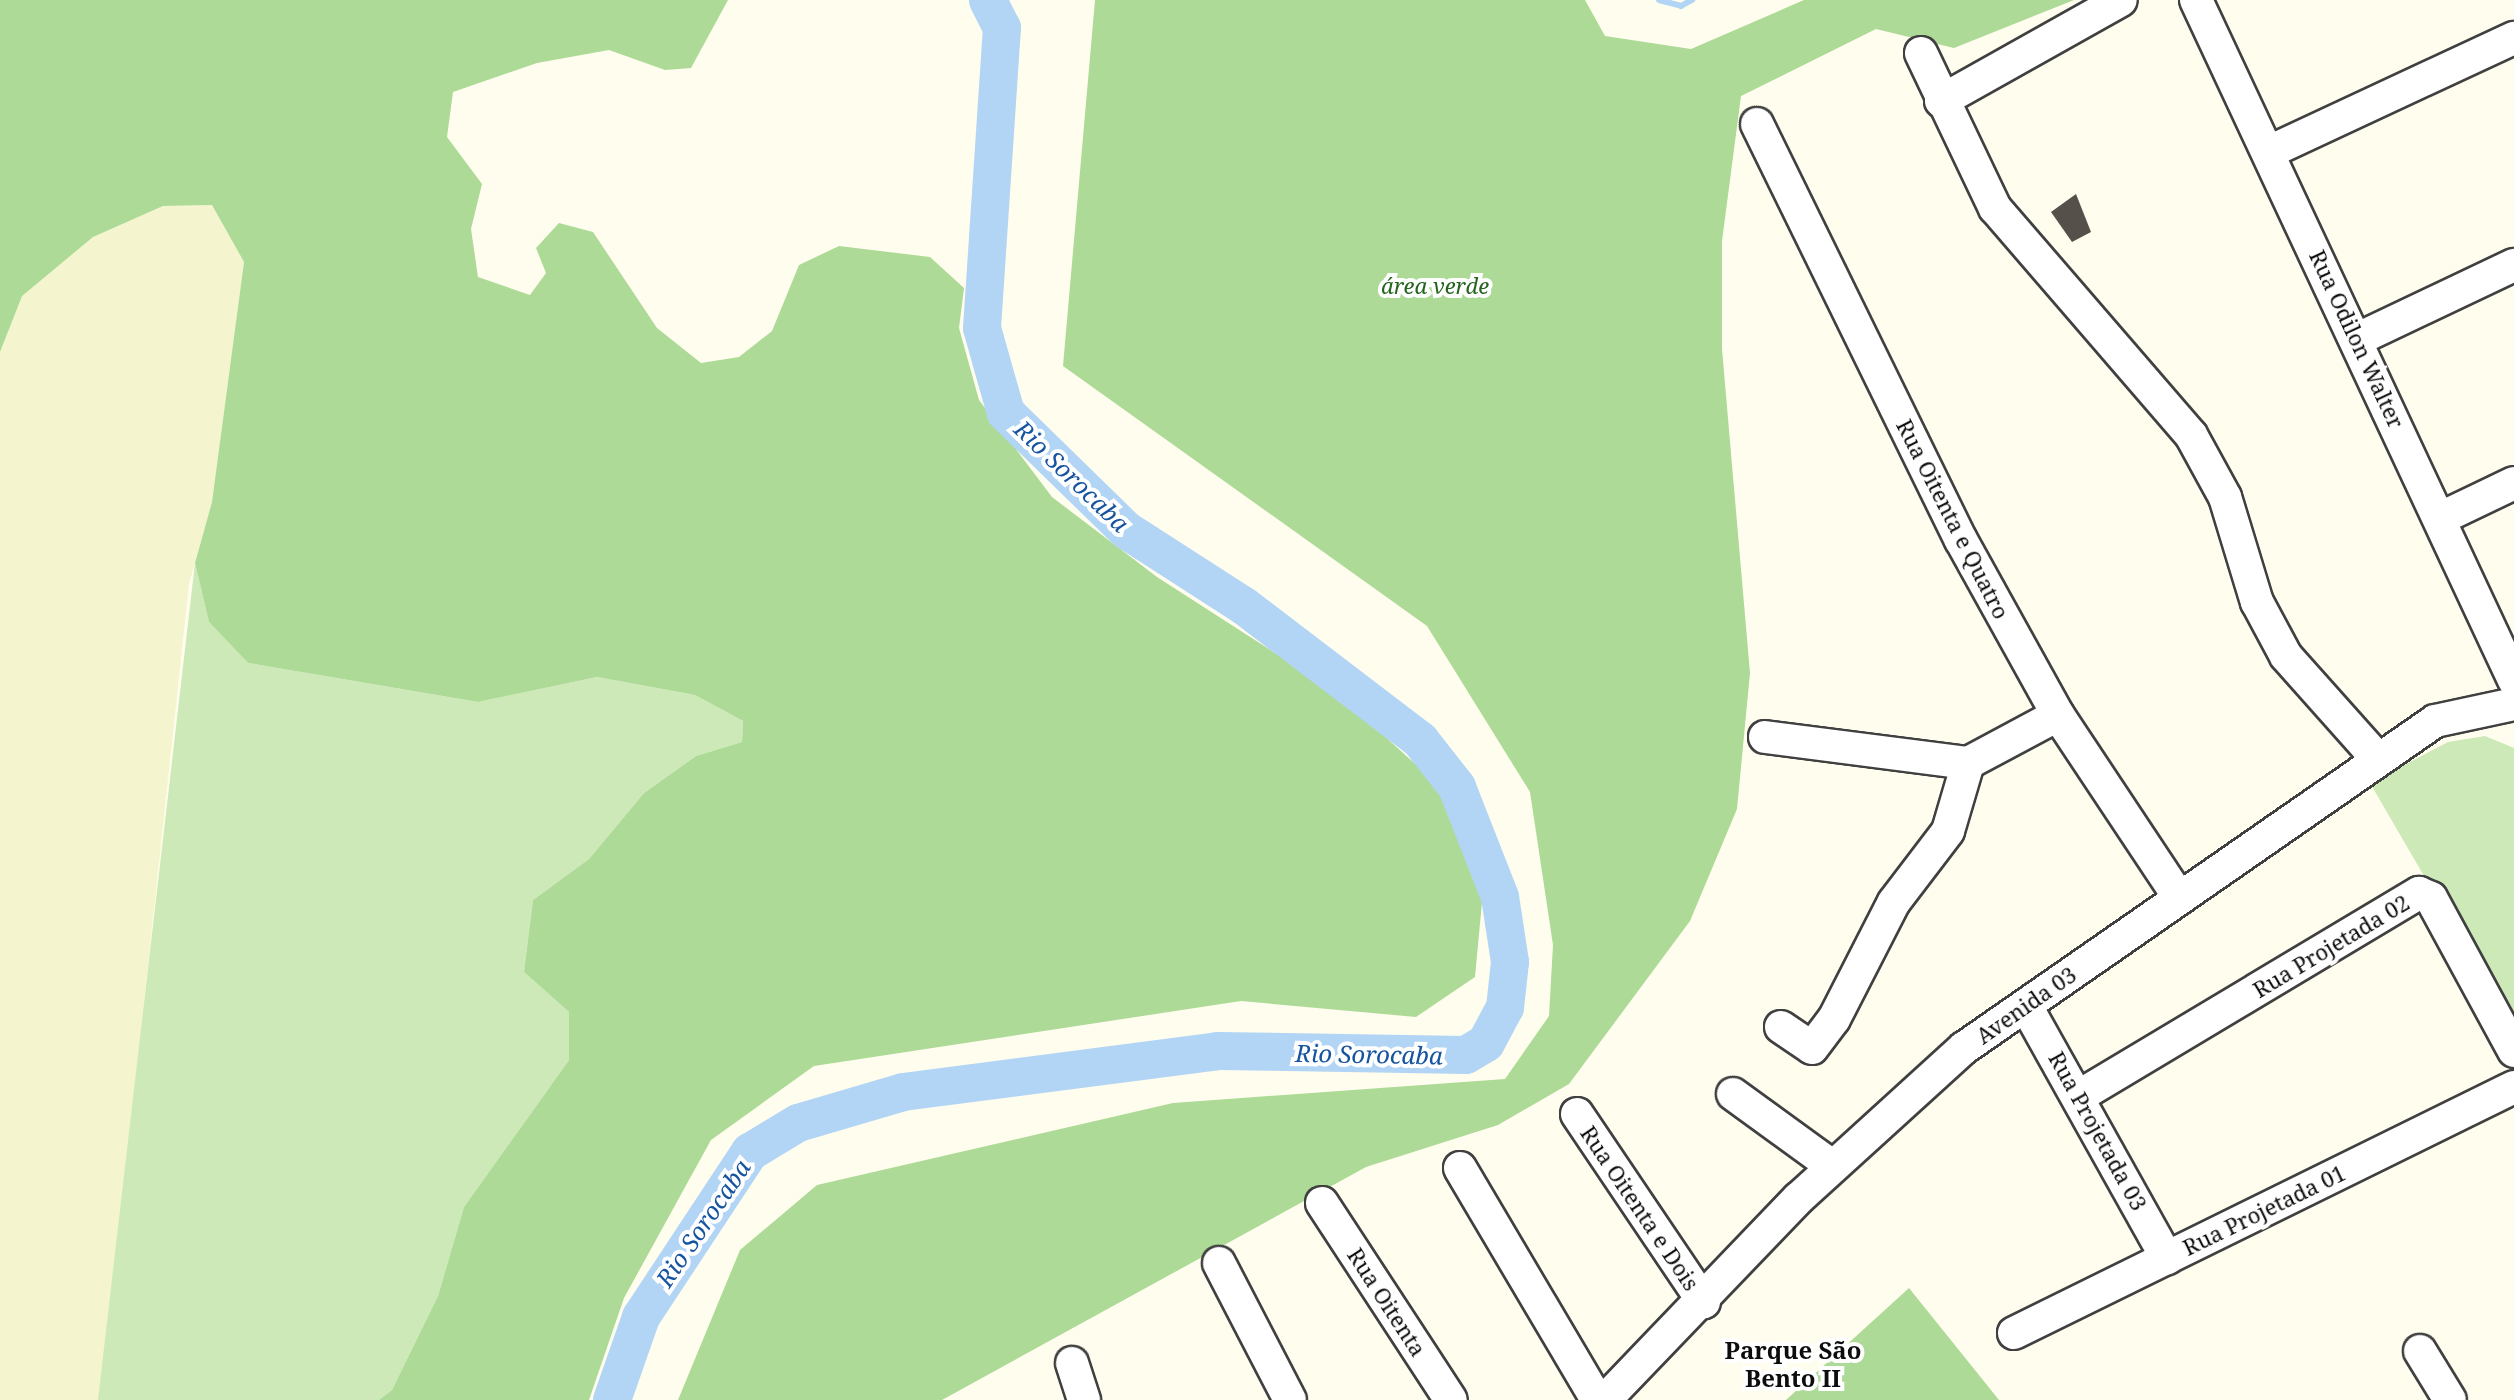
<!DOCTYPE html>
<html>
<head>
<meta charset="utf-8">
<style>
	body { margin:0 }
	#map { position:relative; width:2514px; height:1400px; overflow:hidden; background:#fffdee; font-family:"Noto Serif",serif }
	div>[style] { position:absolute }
	.farmland>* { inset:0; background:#f4f5ce }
	.green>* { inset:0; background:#cce9b7 }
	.forest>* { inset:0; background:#adda96 }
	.stream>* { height:6px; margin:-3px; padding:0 3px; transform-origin:3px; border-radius:3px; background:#b2d5f6 }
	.river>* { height:38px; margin:-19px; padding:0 19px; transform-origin:19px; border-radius:19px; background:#b2d5f6 }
	.building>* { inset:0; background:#56504a }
	.roads { filter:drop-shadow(2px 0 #404040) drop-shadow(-2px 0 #404040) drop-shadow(0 2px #404040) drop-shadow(0 -2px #404040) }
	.minor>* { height:32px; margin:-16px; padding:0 16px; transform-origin:16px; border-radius:16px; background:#fff }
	span { translate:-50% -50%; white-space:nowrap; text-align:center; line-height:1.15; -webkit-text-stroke:8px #fff; paint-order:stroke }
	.park-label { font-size:22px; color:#24651d; font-style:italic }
	.street-label { font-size:22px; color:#0d0d0d }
	.water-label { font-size:24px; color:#1654a0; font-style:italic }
	.neighbourhood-label { font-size:24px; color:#0d0d0d; font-weight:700 }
</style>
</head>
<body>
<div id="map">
	<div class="farmland">
		<div style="clip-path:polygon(212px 205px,244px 262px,212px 502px,189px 584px,104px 1374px,98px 1400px,0 1400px,0 352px,21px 296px,93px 237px,163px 206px)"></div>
	</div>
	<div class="green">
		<div style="clip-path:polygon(195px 563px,209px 622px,248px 663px,478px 702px,597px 677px,695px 695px,743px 721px,742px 742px,696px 756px,644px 793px,589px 859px,533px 900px,524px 972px,569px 1012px,569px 1060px,464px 1207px,438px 1296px,392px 1390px,379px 1400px,98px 1400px)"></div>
		<div style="clip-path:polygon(2485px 736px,2514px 748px,2514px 1031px,2370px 783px,2448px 742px)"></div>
	</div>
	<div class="forest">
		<div style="clip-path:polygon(0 0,728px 0,691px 68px,665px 70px,609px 50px,537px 63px,453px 92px,447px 137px,482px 184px,471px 229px,478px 277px,530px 295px,546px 273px,536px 248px,559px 223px,593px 232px,657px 328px,701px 363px,739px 357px,772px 331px,799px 265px,839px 246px,930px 257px,964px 288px,959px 328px,979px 400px,1052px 497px,1157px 577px,1337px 693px,1444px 790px,1482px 902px,1475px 977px,1416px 1017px,1241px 1001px,814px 1066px,711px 1140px,624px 1298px,589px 1400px,379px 1400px,392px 1390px,438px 1296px,464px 1207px,569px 1060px,569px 1012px,524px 972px,533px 900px,589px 859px,644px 793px,696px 756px,742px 742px,743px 721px,695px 695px,597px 677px,478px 702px,248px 663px,209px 622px,195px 563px,212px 502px,244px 262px,212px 205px,163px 206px,93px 237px,22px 296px,0 352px)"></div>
		<div style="clip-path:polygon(1095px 0,1585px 0,1605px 36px,1691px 49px,1804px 0,2074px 0,1954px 48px,1876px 29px,1741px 96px,1722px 241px,1722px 349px,1750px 673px,1737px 809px,1690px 921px,1569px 1084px,1498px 1125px,1366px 1167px,942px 1400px,678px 1400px,740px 1250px,817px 1185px,1173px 1103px,1505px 1079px,1549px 1016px,1553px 945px,1530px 792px,1427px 626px,1063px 366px)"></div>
		<div style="clip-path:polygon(1909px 1288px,1999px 1400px,1786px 1400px)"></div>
	</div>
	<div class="stream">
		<div style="left:1659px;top:0;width:23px;rotate:15deg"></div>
		<div style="left:1681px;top:6px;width:13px;rotate:-29deg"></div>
	</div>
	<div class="river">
		<div style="left:612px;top:1400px;width:88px;rotate:-70.7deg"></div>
		<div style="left:641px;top:1317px;width:198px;rotate:-56.6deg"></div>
		<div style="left:750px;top:1152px;width:56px;rotate:-31.1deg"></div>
		<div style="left:798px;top:1123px;width:109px;rotate:-16.4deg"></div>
		<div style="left:903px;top:1092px;width:318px;rotate:-7.4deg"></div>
		<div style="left:1218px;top:1051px;width:248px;rotate:0.9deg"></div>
		<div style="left:1466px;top:1055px;width:23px;rotate:-31deg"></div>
		<div style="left:1486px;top:1043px;width:40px;rotate:-62deg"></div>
		<div style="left:1505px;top:1008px;width:46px;rotate:-83.8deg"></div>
		<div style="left:1510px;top:962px;width:66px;rotate:-98.7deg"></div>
		<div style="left:1500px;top:897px;width:118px;rotate:-111.4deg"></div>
		<div style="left:1457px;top:787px;width:60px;rotate:-128.2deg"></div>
		<div style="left:1420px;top:740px;width:221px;rotate:-142.7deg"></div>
		<div style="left:1244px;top:606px;width:140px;rotate:-147.2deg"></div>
		<div style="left:1126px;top:530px;width:168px;rotate:-135.7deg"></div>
		<div style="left:1006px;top:413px;width:88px;rotate:-105.8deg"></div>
		<div style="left:982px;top:328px;width:301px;rotate:-86.2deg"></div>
		<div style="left:1002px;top:28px;width:31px;rotate:-117deg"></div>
	</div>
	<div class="building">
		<div style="clip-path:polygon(2076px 194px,2091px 232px,2072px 242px,2051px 212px)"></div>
	</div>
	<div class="roads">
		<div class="minor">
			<div style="left:2196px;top:0;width:751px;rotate:64.94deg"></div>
			<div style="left:1921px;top:53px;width:172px;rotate:64.5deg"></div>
			<div style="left:1995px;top:208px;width:300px;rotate:49.2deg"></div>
			<div style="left:2191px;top:435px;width:71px;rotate:61.3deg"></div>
			<div style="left:2225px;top:497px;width:110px;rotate:73.1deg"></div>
			<div style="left:2257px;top:602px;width:61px;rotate:61.8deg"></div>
			<div style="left:2286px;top:656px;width:137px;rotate:48.3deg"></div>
			<div style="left:1941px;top:101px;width:206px;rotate:-29.3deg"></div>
			<div style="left:1757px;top:124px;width:463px;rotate:63.9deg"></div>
			<div style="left:1961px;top:540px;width:200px;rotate:61deg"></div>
			<div style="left:2058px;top:715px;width:219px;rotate:56.4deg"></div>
			<div style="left:2269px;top:152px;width:270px;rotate:-25deg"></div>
			<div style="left:2358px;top:339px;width:173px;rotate:-25.4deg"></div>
			<div style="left:2441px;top:518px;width:81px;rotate:-25.6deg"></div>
			<div style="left:1765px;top:737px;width:205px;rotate:7.3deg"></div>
			<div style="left:1968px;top:763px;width:102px;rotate:-28.1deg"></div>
			<div style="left:2026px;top:1006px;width:289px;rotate:60.8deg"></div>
			<div style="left:1781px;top:1027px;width:37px;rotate:34deg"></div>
			<div style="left:1812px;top:1048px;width:36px;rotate:-53deg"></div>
			<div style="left:1834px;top:1019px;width:131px;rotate:-62.9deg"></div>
			<div style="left:1894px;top:902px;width:89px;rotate:-52.7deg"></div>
			<div style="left:1948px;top:831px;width:71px;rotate:-73.6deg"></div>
			<div style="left:1733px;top:1094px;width:122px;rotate:36deg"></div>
			<div style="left:2081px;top:1095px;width:394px;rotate:-30.9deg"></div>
			<div style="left:2419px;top:893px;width:13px;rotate:23deg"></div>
			<div style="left:2431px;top:898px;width:174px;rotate:61.5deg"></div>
			<div style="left:1577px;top:1114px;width:227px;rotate:56deg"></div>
			<div style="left:1460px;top:1168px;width:269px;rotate:59.4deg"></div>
			<div style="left:1322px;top:1203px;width:235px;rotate:56.8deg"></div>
			<div style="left:1219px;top:1263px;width:154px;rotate:62.6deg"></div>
			<div style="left:2014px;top:1333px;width:557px;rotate:-26.2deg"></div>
			<div style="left:2420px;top:1351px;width:57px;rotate:58.5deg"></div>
			<div style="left:1072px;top:1363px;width:39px;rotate:72deg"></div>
			<div style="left:1605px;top:1400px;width:280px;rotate:-46.2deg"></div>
			<div style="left:1799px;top:1198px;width:223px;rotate:-42.3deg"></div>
			<div style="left:1964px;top:1048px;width:573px;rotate:-34.77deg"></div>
			<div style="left:2435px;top:721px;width:81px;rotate:-12.1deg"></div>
		</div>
	</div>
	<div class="park-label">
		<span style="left:1435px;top:286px">área verde</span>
	</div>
	<div class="street-label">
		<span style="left:2357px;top:339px;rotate:65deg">Rua Odilon Walter</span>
		<span style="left:1953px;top:519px;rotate:63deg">Rua Oitenta e Quatro</span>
		<span style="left:2331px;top:946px;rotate:-31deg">Rua Projetada 02</span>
		<span style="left:2026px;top:1005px;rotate:-35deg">Avenida 03</span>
		<span style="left:2098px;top:1131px;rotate:61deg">Rua Projetada 03</span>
		<span style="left:1640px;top:1208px;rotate:56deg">Rua Oitenta e Dois</span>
		<span style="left:2264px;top:1210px;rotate:-26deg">Rua Projetada 01</span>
		<span style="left:1387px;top:1302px;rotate:57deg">Rua Oitenta</span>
	</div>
	<div class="water-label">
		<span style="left:1072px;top:476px;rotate:44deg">Rio Sorocaba</span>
		<span style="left:1369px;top:1054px;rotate:1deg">Rio Sorocaba</span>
		<span style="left:703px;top:1223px;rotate:-56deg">Rio Sorocaba</span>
	</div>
	<div class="neighbourhood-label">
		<span style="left:1793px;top:1364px">Parque São<br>Bento II</span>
	</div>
</div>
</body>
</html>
